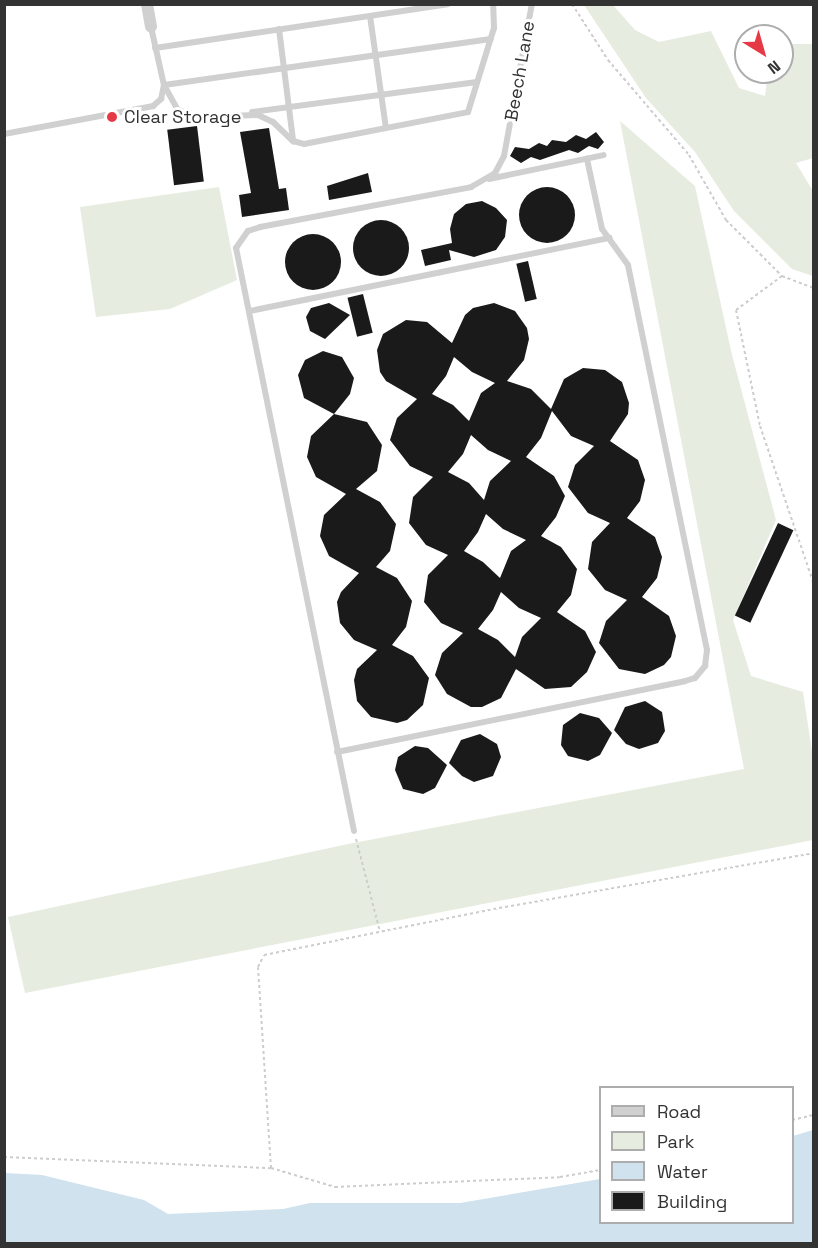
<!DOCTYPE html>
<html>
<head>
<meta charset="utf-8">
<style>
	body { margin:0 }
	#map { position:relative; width:818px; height:1248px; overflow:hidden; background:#fff; font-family:"Space Grotesk",sans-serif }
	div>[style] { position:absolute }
	.green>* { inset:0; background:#e6ecdf }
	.water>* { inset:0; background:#cfe2ee }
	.building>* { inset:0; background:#1a1a1a; transform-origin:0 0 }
	.round { border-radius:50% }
	.path>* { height:2px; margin-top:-1px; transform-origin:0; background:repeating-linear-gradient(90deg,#cdcdcd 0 3px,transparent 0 6px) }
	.service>* { height:6px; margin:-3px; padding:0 3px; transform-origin:3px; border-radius:3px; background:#d0d0d0 }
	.minor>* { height:12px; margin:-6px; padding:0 6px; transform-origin:6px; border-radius:6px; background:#d0d0d0 }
	.dots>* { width:16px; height:16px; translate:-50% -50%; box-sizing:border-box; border:3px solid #fff; border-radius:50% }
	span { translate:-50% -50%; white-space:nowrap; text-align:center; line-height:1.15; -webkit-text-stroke:6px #fff; paint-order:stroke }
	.street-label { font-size:18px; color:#333 }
	.poi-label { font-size:18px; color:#333 }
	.left { translate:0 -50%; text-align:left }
	.frame { position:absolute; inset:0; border:6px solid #333; pointer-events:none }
	.legend { position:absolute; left:599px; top:1086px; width:195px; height:138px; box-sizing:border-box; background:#fff; border:2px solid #adadad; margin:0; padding:8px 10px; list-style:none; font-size:18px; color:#333 }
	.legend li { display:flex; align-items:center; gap:12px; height:30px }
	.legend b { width:30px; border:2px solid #adadad }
	.north { position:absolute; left:734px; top:24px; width:60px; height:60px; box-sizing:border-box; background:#fff; border:2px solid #adadad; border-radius:50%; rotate:143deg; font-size:16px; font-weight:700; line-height:24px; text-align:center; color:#333 }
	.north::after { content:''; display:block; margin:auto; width:21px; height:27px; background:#e63946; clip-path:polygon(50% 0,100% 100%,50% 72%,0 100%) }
</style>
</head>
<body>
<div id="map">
	<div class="green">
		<div style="clip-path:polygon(584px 5px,613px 5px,635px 30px,659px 42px,711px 31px,739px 88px,765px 96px,768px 72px,782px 72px,782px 44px,813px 44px,813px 158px,796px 163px,813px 191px,813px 276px,792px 269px,734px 211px,695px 152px,646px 98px)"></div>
		<div style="clip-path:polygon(620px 121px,695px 186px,732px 355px,776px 520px,733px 620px,751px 676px,803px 692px,813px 758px,813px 840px,25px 993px,8px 917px,348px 844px,744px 769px)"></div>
		<div style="clip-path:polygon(219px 187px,237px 280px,170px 309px,96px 317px,80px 207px)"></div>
	</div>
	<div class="water">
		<div style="clip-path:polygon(813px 1130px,813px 1243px,5px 1243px,5px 1173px,42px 1175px,144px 1200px,168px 1214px,283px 1209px,310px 1203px,460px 1203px,600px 1179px,600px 1222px,792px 1222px,793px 1136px)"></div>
	</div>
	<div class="building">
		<div style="left:197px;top:126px;width:56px;height:30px;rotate:83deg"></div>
		<div style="clip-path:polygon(269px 128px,279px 189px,286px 188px,289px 210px,242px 217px,239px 195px,251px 193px,240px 132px)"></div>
		<div style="clip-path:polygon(596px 132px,604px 142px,598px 149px,589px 146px,578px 153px,569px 150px,540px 160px,531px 157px,521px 163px,510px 156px,515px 147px,529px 149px,539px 143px,547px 146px,552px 140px,566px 142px,576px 135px,586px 139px)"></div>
		<div style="clip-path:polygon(368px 173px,372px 192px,329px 200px,327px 186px)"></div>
		<div class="round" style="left:519px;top:187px;width:56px;height:56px"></div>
		<div style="clip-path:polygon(482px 201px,496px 208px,507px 220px,505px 237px,496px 250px,474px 257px,449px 250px,451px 260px,425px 266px,421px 250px,452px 243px,450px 229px,454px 214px,466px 204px)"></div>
		<div class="round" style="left:353px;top:220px;width:56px;height:56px"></div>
		<div class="round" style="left:285px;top:234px;width:56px;height:56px"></div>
		<div style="left:528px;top:261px;width:39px;height:12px;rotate:77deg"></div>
		<div style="left:363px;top:294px;width:40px;height:16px;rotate:76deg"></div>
		<div style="clip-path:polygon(329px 303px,350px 315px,325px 339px,310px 331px,306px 317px,311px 308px)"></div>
		<div style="clip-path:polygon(evenodd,494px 303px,515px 311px,527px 328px,529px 339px,524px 360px,507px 381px,531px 389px,551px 409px,564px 379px,583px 368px,605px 370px,622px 382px,629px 403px,628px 414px,610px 441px,638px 460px,645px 480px,640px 501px,627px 518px,655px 537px,662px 557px,657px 578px,642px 597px,669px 616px,676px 636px,671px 657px,664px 665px,645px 674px,619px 669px,599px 643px,606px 621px,627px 600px,605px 590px,588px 569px,592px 542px,610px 523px,588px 513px,568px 487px,575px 465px,594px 446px,571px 436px,552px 411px,541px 438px,526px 457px,554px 476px,565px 496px,556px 517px,541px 536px,561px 547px,577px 569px,571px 595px,557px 612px,585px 631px,596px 652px,587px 672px,571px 687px,545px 689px,516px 669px,501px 698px,482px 707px,471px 707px,447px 694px,435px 675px,442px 653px,463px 633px,441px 623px,424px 602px,428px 575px,448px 555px,426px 545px,409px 523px,413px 497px,433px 477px,410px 466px,390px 440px,397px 418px,417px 399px,386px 381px,380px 372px,377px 350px,383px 334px,406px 320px,427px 322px,452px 343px,465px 315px,473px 308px,494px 303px,454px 357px,472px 372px,495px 383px,481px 393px,469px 421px,453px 405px,432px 394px,446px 376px,454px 357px,494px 303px,471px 435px,488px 450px,511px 461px,490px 481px,484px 500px,469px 483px,448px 472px,463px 454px,471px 435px,494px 303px,486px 514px,503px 529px,526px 540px,511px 551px,500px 578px,483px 562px,464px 551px,478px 532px,486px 514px,494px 303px,501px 592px,519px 608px,541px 618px,522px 637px,515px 657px,498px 640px,478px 629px,493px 610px,501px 592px)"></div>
		<div style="clip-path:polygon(323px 351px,342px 357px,354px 378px,350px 394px,334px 414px,367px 422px,382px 445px,377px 471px,356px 489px,380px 502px,396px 524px,390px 551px,376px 567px,397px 578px,412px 601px,406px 627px,392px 645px,413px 656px,429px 678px,423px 705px,407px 720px,397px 723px,371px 717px,357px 701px,354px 680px,357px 669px,377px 650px,354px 640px,340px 623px,337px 602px,341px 592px,359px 573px,329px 556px,320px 536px,324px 515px,346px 494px,316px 477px,307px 457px,311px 436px,334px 414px,304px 398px,298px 375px,305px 360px)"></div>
		<div style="left:778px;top:523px;width:17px;height:102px;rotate:25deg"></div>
		<div style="clip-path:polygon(645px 701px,662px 712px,665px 731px,658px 743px,639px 749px,626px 744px,614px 730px,625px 707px)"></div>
		<div style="clip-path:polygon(580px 713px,599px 718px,612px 733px,600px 755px,588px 761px,568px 756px,561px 745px,563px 725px)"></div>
		<div style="clip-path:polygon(480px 734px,497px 744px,501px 757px,493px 776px,474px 782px,462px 776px,449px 763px,461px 740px)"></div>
		<div style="clip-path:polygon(415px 746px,428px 748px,447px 765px,435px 788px,423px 794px,403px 789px,395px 770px,398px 757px)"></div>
	</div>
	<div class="path">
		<div style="left:572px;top:4px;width:67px;rotate:57.3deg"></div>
		<div style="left:608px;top:60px;width:125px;rotate:49.5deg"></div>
		<div style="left:689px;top:155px;width:75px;rotate:60.4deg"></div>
		<div style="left:726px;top:220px;width:79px;rotate:45deg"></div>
		<div style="left:782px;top:276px;width:57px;rotate:143.5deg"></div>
		<div style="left:736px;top:310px;width:118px;rotate:78.3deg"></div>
		<div style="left:760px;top:426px;width:168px;rotate:71.2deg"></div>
		<div style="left:782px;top:276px;width:34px;rotate:21deg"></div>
		<div style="left:356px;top:839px;width:96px;rotate:75.5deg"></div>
		<div style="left:792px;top:1120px;width:23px;rotate:-13deg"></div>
		<div style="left:4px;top:1157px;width:267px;rotate:2.4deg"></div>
		<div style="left:271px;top:1168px;width:67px;rotate:16.5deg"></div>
		<div style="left:335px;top:1187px;width:225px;rotate:-2.5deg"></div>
		<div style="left:560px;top:1177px;width:41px;rotate:-9.9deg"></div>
		<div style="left:271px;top:1168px;width:201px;rotate:-93.7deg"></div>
		<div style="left:258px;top:967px;width:13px;rotate:-63deg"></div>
		<div style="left:264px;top:955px;width:246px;rotate:-11.3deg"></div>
		<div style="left:505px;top:907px;width:314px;rotate:-9.9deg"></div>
	</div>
	<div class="service">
		<div style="left:370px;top:16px;width:113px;rotate:81.9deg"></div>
		<div style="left:151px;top:27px;width:59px;rotate:77.4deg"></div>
		<div style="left:164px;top:85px;width:29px;rotate:61deg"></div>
		<div style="left:178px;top:110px;width:25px;rotate:16deg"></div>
		<div style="left:202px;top:117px;width:56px;rotate:-2deg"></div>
		<div style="left:258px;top:115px;width:17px;rotate:25deg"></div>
		<div style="left:273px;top:122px;width:28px;rotate:44deg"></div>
		<div style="left:293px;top:141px;width:11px;rotate:15deg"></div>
		<div style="left:304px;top:144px;width:167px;rotate:-11deg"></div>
		<div style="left:468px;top:112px;width:88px;rotate:-72.8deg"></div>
		<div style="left:494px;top:28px;width:24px;rotate:-92deg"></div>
		<div style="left:279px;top:29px;width:112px;rotate:82.8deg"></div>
		<div style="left:155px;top:48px;width:296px;rotate:-8.5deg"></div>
		<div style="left:164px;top:85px;width:330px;rotate:-8deg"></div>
		<div style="left:252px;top:112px;width:227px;rotate:-7.6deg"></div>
		<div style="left:4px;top:134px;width:152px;rotate:-10.6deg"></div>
		<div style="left:153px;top:106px;width:11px;rotate:-41deg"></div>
		<div style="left:161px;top:99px;width:14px;rotate:-78deg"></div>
		<div style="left:489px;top:179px;width:117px;rotate:-11.8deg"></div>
		<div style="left:250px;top:311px;width:367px;rotate:-11.5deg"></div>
		<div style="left:337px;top:752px;width:355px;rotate:-11.5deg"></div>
		<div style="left:685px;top:681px;width:10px;rotate:-17deg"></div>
		<div style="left:695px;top:678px;width:16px;rotate:-50deg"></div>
		<div style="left:705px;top:666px;width:16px;rotate:-83deg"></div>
		<div style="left:707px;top:650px;width:393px;rotate:-101.6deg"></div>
		<div style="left:628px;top:265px;width:44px;rotate:-125.8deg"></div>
		<div style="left:602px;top:229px;width:72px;rotate:-102.1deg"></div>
		<div style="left:354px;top:831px;width:595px;rotate:-101.44deg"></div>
		<div style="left:236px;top:248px;width:21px;rotate:-55deg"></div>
		<div style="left:248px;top:231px;width:13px;rotate:-18deg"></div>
		<div style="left:260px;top:227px;width:215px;rotate:-10.7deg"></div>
		<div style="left:471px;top:187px;width:28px;rotate:-30deg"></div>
		<div style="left:495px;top:173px;width:19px;rotate:-62deg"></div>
		<div style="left:504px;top:156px;width:155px;rotate:-79.6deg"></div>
	</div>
	<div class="minor">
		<div style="left:147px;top:4px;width:23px;rotate:80deg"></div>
	</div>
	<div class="dots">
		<div style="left:112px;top:117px;background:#e63946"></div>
	</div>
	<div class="street-label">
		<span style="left:520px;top:71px;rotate:-80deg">Beech Lane</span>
	</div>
	<div class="poi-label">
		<span class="left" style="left:124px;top:117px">Clear Storage</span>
	</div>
	<div class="frame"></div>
	<ul class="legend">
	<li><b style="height:8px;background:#d0d0d0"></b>Road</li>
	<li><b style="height:16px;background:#e6ecdf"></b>Park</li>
	<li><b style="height:16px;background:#cfe2ee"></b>Water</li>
	<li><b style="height:16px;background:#1a1a1a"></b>Building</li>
	</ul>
	<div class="north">N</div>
</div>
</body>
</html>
